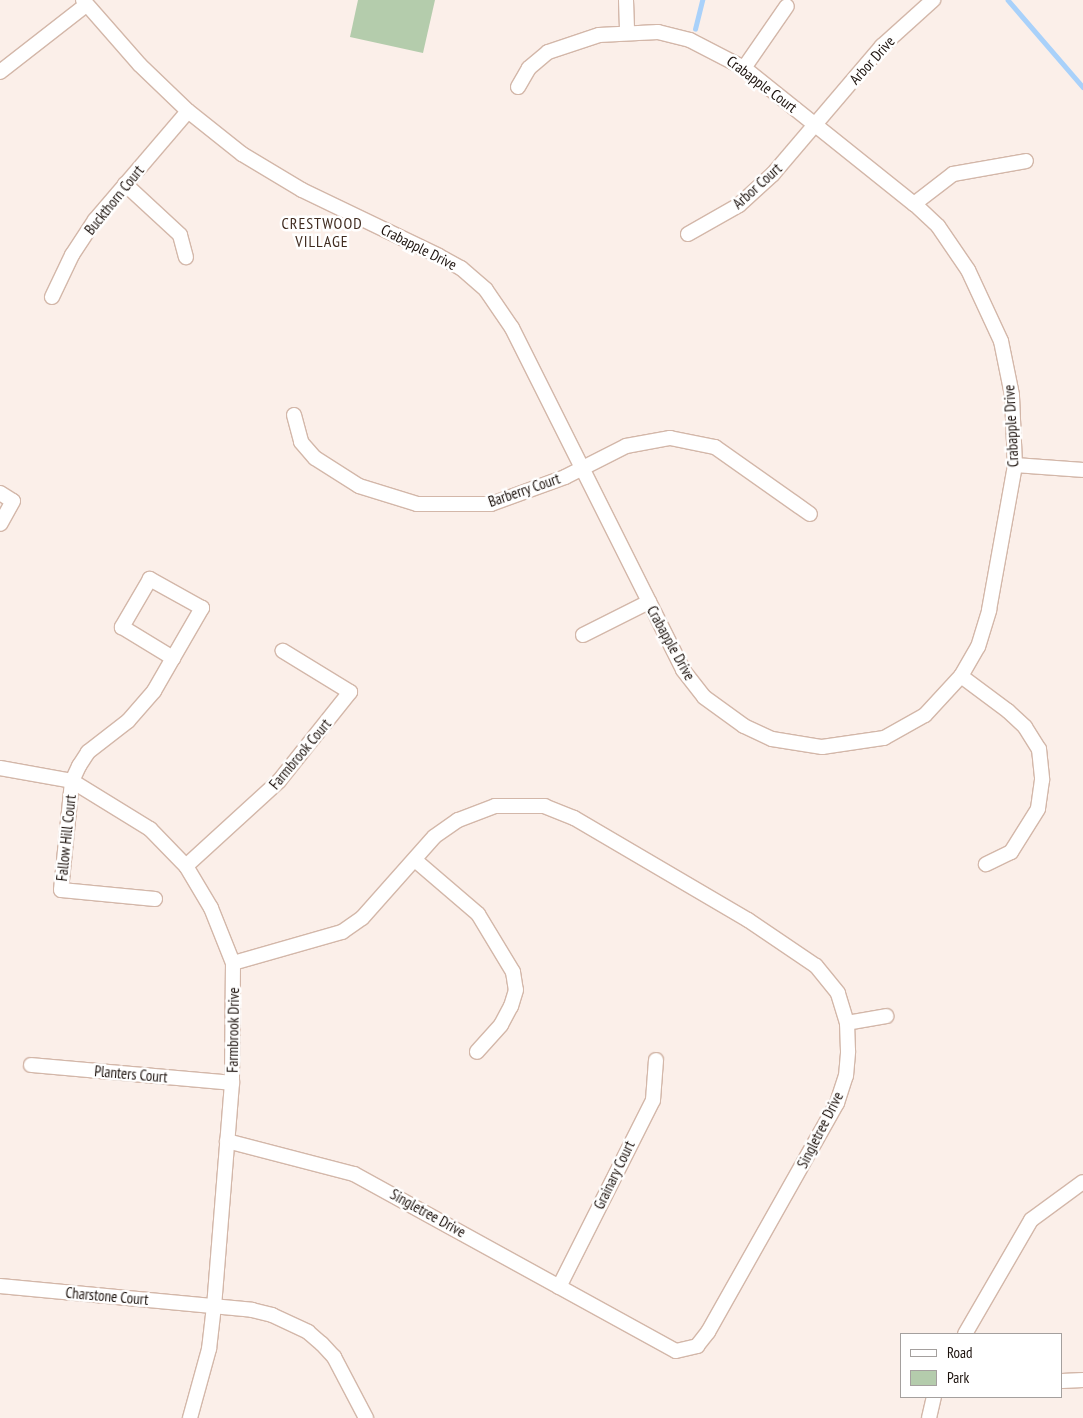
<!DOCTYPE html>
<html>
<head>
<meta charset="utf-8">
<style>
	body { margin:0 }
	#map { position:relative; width:1083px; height:1418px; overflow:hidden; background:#fbefe9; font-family:"PT Sans Narrow",sans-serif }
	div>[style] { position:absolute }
	.green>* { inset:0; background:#b4ccac }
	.stream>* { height:4.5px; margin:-2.25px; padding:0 2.25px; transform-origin:2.25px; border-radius:2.25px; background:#a9d1fa }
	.roads { filter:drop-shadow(1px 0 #d3b7a9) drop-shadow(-1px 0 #d3b7a9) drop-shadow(0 1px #d3b7a9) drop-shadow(0 -1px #d3b7a9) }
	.street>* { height:14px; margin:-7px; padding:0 7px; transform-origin:7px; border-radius:7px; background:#fff }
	span { translate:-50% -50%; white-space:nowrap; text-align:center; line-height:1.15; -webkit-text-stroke:5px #fff; paint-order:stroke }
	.street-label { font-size:15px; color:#1b110c }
	.neighbourhood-label { font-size:16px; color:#402b1f; letter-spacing:1px }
	.legend { position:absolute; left:900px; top:1333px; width:162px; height:65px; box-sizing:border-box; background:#fff; border:1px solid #a4a09e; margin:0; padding:6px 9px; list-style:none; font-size:15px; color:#1b110c }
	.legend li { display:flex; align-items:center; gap:10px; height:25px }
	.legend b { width:25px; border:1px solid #a4a09e }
</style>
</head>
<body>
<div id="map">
	<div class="green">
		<div style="clip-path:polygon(358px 0,435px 0,423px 53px,350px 37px)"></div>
	</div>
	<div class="stream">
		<div style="left:1008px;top:0;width:115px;rotate:49.2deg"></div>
		<div style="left:695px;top:29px;width:30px;rotate:-76deg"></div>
	</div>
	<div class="roads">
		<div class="street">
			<div style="left:83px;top:0;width:86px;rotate:48.8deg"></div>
			<div style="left:140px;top:65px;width:66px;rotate:43.8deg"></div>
			<div style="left:188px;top:111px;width:69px;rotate:38.5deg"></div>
			<div style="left:242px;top:154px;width:70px;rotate:31deg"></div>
			<div style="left:302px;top:190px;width:152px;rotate:25.7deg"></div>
			<div style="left:439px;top:256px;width:25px;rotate:29deg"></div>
			<div style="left:461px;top:268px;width:33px;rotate:41deg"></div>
			<div style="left:486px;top:290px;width:46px;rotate:55.6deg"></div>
			<div style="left:512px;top:328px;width:382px;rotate:63.4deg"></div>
			<div style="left:683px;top:670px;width:34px;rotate:52deg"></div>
			<div style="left:704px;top:697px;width:49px;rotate:35.9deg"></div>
			<div style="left:744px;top:726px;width:31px;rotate:25deg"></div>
			<div style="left:772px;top:739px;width:51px;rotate:9.1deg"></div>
			<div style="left:822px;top:747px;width:63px;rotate:-8.3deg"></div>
			<div style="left:884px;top:738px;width:47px;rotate:-29.3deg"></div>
			<div style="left:925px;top:715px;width:53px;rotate:-47.3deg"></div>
			<div style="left:961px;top:676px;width:34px;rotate:-60deg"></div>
			<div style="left:978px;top:647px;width:39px;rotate:-73deg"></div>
			<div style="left:989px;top:610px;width:147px;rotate:-79.8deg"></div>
			<div style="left:1015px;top:465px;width:70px;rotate:-92.5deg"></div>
			<div style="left:1012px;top:395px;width:55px;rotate:-101.5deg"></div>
			<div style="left:1001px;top:341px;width:78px;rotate:-114.9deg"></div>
			<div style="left:968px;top:270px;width:53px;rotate:-124.3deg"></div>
			<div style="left:938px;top:226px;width:33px;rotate:-137deg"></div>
			<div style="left:914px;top:204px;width:218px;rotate:-141.3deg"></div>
			<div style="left:744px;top:68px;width:61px;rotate:-152.6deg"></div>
			<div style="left:690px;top:40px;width:33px;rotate:-166deg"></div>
			<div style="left:658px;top:32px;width:59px;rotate:177.1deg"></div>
			<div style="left:599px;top:35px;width:54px;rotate:161.6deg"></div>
			<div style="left:548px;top:52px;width:25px;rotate:140deg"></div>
			<div style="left:529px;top:68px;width:22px;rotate:120deg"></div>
			<div style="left:626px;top:0;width:33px;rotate:88deg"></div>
			<div style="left:744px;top:68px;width:75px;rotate:-55.3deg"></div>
			<div style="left:0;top:72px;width:109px;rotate:-37.9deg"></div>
			<div style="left:125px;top:184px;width:75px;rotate:42.8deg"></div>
			<div style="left:180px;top:235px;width:23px;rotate:75deg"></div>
			<div style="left:914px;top:204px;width:49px;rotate:-37.6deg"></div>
			<div style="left:953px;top:174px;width:74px;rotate:-10.1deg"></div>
			<div style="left:688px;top:234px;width:59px;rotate:-29.6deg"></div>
			<div style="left:739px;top:205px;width:46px;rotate:-42.4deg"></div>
			<div style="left:773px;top:174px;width:168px;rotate:-49.6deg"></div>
			<div style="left:882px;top:46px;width:69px;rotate:-42deg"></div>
			<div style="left:52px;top:297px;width:47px;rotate:-64.5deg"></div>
			<div style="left:72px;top:255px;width:42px;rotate:-56.7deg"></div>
			<div style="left:95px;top:220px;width:143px;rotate:-49.5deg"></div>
			<div style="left:294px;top:415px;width:28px;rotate:75deg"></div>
			<div style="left:301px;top:442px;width:21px;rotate:49deg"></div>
			<div style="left:315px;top:458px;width:52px;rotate:32.5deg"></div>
			<div style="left:359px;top:486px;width:61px;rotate:17.2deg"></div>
			<div style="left:417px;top:504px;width:74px"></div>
			<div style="left:491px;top:504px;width:79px;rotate:-20deg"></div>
			<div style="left:565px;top:477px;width:68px;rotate:-26.9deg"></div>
			<div style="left:626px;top:446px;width:45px;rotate:-10.3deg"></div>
			<div style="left:670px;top:438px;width:46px;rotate:11.3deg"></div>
			<div style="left:715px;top:447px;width:116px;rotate:35.2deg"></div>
			<div style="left:1015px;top:465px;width:68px;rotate:4.2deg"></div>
			<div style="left:0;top:493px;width:15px;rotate:32deg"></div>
			<div style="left:13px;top:501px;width:26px;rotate:119deg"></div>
			<div style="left:583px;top:635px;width:74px;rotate:-26.6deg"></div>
			<div style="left:961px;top:676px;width:59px;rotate:36.7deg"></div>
			<div style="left:1008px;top:711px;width:23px;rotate:43deg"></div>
			<div style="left:1025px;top:727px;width:26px;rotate:58deg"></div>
			<div style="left:1039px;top:749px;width:31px;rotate:84deg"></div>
			<div style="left:1042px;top:780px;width:29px;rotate:98deg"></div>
			<div style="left:1038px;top:809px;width:51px;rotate:122.1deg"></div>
			<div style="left:1011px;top:852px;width:28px;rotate:154deg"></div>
			<div style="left:0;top:768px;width:73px;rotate:10.2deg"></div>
			<div style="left:72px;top:781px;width:92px;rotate:31.6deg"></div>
			<div style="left:150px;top:829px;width:52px;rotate:45.8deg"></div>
			<div style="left:186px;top:866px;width:49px;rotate:59.2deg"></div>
			<div style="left:211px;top:908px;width:59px;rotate:68.2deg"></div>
			<div style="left:233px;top:963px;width:120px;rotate:90.5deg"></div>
			<div style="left:232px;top:1083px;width:224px;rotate:94.6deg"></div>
			<div style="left:214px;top:1306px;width:43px;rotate:96.6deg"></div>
			<div style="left:209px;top:1349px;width:72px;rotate:105.4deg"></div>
			<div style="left:415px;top:860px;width:83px;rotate:40.6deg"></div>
			<div style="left:478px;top:914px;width:68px;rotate:58.9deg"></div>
			<div style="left:513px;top:972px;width:18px;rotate:81deg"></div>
			<div style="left:516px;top:990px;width:17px;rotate:107deg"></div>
			<div style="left:511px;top:1006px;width:21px;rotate:118deg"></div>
			<div style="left:501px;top:1025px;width:36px;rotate:132deg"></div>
			<div style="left:186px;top:866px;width:126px;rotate:-42.4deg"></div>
			<div style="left:279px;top:781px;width:114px;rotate:-51.4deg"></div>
			<div style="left:350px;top:692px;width:79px;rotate:-148.5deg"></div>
			<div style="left:155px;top:899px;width:94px;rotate:-174.5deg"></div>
			<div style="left:61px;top:890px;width:110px;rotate:-84.2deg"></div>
			<div style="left:72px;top:781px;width:17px;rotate:-65deg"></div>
			<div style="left:79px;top:766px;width:17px;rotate:-57deg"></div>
			<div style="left:88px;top:752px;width:51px;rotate:-37.8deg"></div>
			<div style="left:128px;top:721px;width:40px;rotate:-49deg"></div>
			<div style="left:154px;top:691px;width:38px;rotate:-60deg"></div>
			<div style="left:173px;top:658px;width:58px;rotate:-59.9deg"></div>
			<div style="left:202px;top:608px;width:60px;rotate:-150.9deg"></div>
			<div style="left:150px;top:579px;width:56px;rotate:120.3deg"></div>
			<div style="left:122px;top:627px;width:60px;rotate:31.3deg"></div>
			<div style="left:847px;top:1023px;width:40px;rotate:-10deg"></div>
			<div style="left:31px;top:1065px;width:202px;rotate:5.1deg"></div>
			<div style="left:227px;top:1141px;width:131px;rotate:14.6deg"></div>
			<div style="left:354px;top:1174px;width:367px;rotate:28.8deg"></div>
			<div style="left:676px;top:1351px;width:22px;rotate:-13deg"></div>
			<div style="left:697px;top:1346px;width:18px;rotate:-52deg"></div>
			<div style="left:708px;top:1332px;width:263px;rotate:-60.6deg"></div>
			<div style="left:837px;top:1103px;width:28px;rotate:-72deg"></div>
			<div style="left:846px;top:1076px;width:25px;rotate:-85deg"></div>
			<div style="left:848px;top:1051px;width:28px;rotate:-92deg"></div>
			<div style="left:847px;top:1023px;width:31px;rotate:-107deg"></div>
			<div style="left:838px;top:993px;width:35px;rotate:-129deg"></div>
			<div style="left:816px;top:966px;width:82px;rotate:-145.9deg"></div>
			<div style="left:748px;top:920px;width:202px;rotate:-149.6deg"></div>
			<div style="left:574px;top:818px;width:31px;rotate:-158deg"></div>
			<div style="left:545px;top:806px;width:50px;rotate:180deg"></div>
			<div style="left:495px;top:806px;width:40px;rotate:159deg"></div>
			<div style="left:458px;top:820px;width:29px;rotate:145deg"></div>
			<div style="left:434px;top:837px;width:108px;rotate:131.6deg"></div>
			<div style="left:362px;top:918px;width:24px;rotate:145deg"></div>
			<div style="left:342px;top:932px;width:113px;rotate:164.1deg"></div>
			<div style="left:0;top:1286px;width:253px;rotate:5.4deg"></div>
			<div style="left:252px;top:1310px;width:21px;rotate:14deg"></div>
			<div style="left:272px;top:1315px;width:40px;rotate:25deg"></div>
			<div style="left:308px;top:1332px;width:18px;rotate:41deg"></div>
			<div style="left:322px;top:1344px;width:18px;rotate:47deg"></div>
			<div style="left:334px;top:1357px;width:69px;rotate:62.3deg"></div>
			<div style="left:559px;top:1287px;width:209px;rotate:-63.3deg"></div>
			<div style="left:653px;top:1100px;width:40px;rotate:-85.7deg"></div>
			<div style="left:965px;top:1334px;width:132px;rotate:-59.9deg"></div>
			<div style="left:1031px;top:1220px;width:64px;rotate:-36.2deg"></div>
			<div style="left:1062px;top:1381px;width:21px;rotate:-3deg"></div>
			<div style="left:929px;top:1418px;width:22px;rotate:-77deg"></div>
		</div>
	</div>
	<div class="street-label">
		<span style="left:872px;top:60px;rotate:-48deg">Arbor Drive</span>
		<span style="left:762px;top:84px;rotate:37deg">Crabapple Court</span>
		<span style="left:757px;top:186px;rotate:-42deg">Arbor Court</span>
		<span style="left:114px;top:200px;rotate:-51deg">Buckthorn Court</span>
		<span style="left:419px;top:247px;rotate:27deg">Crabapple Drive</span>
		<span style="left:1011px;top:426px;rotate:-93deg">Crabapple Drive</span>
		<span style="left:524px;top:490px;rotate:-19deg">Barberry Court</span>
		<span style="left:671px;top:643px;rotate:61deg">Crabapple Drive</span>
		<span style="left:300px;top:754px;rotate:-50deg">Farmbrook Court</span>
		<span style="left:66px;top:838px;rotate:-84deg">Fallow Hill Court</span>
		<span style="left:233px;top:1030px;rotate:-89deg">Farmbrook Drive</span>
		<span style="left:131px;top:1074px;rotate:5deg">Planters Court</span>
		<span style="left:820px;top:1130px;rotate:-63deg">Singletree Drive</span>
		<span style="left:614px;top:1175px;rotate:-64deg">Grainary Court</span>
		<span style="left:428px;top:1213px;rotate:29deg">Singletree Drive</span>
		<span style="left:107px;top:1296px;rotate:5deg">Charstone Court</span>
	</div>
	<div class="neighbourhood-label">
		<span style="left:322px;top:232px">CRESTWOOD<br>VILLAGE</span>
	</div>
	<ul class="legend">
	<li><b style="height:6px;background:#fff"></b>Road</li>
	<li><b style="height:14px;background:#b4ccac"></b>Park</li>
	</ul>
</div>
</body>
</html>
